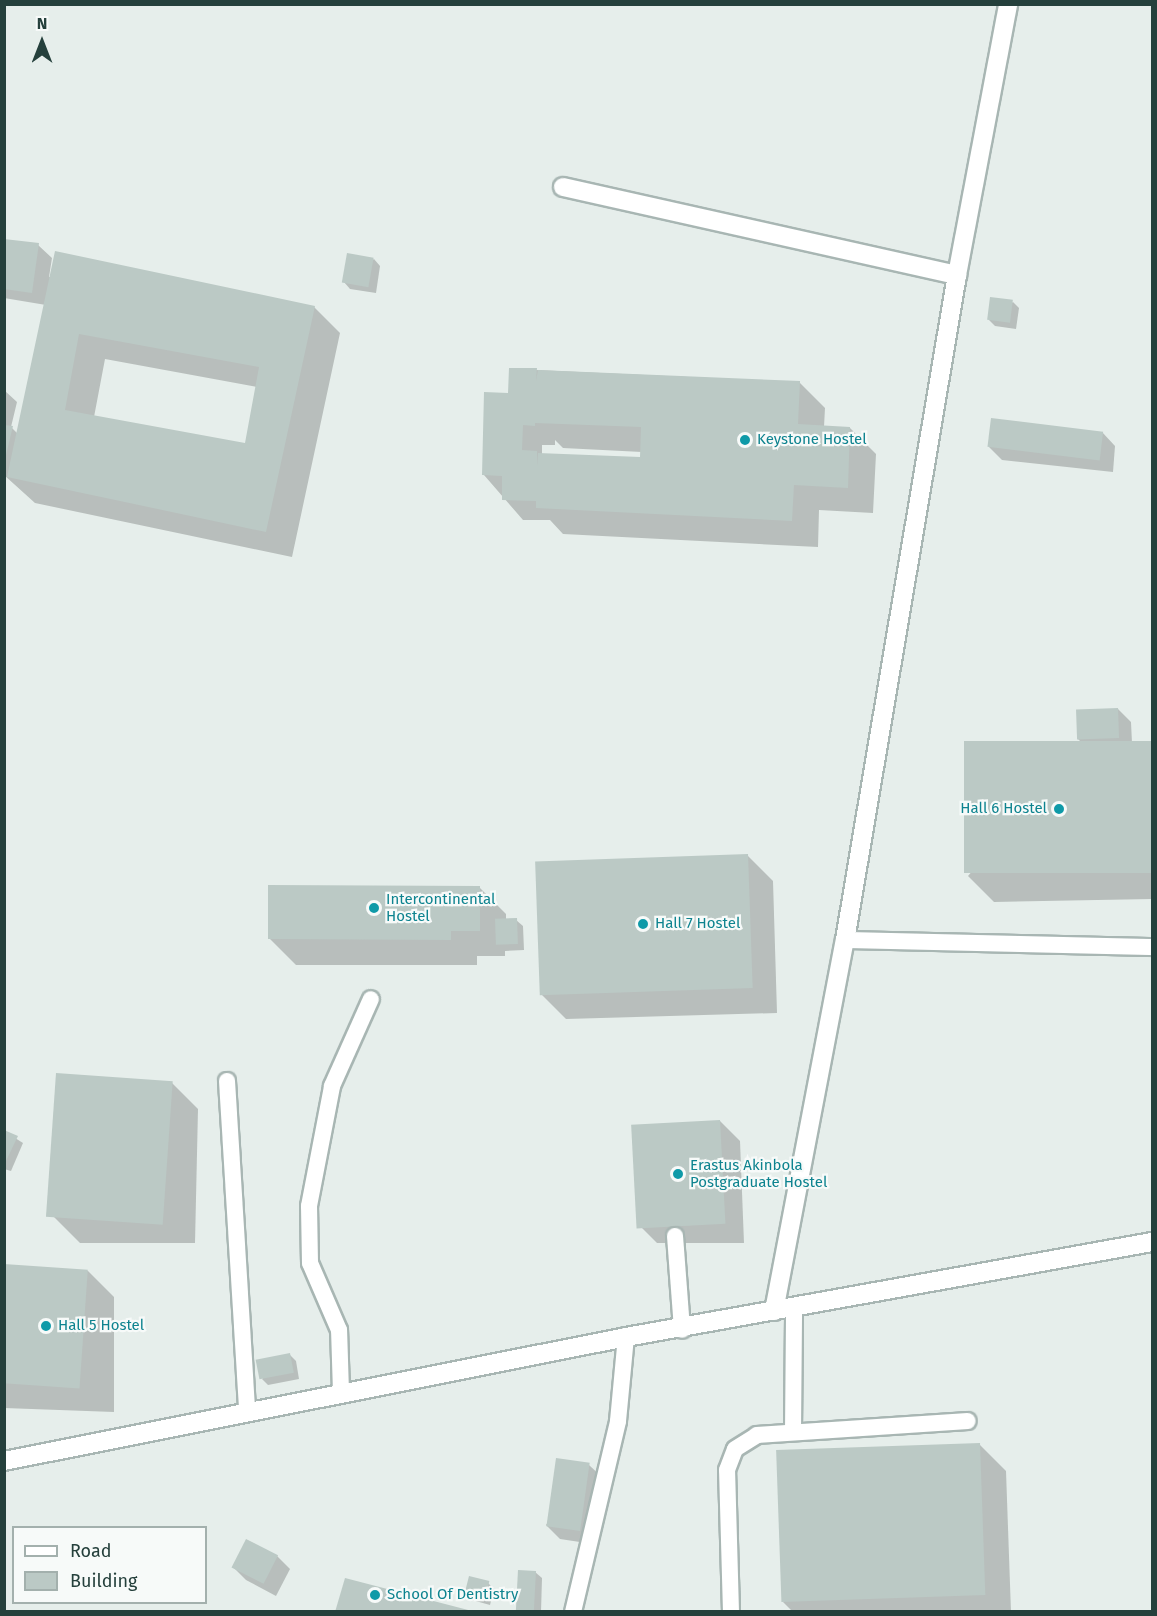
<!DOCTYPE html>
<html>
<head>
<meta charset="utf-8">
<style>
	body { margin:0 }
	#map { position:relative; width:1157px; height:1616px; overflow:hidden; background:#e6eeeb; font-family:"Fira Sans",sans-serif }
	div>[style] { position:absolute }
	.shadow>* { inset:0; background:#0003 }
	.building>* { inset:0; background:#bbc9c5; transform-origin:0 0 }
	.roads { filter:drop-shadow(2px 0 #a8b6b3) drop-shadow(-2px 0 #a8b6b3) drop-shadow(0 2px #a8b6b3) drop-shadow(0 -2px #a8b6b3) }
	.service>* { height:16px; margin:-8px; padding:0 8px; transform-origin:8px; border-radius:8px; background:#fff }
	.minor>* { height:18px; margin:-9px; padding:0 9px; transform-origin:9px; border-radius:9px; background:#fff }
	.dots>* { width:16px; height:16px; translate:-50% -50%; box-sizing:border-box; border:3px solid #f7faf9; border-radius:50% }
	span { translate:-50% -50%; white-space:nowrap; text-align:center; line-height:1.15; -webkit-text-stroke:4.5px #f7faf9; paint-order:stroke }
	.culture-label { font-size:15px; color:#0d838f }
	.left { translate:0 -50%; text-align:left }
	.right { translate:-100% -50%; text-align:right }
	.frame { position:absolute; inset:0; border:6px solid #25403c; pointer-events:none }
	.legend { position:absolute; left:12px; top:1526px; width:195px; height:78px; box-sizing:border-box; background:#f7faf9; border:2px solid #a3b0ad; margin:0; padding:8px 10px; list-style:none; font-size:18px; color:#25403c }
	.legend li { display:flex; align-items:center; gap:12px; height:30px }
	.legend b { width:30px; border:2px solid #a3b0ad }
	.north { position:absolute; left:12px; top:12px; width:60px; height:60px; -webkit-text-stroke:4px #f7faf9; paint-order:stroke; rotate:0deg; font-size:16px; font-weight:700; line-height:24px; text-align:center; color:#25403c }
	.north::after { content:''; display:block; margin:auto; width:21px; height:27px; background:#25403c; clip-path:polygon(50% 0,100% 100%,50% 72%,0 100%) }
</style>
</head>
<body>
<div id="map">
	<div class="shadow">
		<div style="clip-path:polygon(evenodd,4px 241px,38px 245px,52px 258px,49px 277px,314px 307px,340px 333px,292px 557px,35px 503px,4px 475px,4px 390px,17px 402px,11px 427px,18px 434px,46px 305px,4px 298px,4px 241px,105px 359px,257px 387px,246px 445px,94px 417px,105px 359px)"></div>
		<div style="clip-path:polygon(374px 259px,380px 266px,376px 293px,350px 289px,344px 282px)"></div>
		<div style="clip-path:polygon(1013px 302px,1019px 308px,1016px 329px,995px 326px,989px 320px)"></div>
		<div style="clip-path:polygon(evenodd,536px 370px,799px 382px,825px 408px,824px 427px,850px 428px,876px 454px,873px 513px,819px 510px,818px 547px,563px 534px,550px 520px,523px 520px,484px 475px,510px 394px,536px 370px,555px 440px,563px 448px,642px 452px,642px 459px,542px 454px,542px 445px,555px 445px,555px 440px)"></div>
		<div style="clip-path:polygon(1102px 432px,1115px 446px,1113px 472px,1002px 460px,989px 447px)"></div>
		<div style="clip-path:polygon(1118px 709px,1131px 722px,1132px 743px,1152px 742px,1152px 899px,994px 902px,968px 876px,1082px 743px,1078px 739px)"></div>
		<div style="clip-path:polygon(747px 855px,773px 881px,777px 1013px,566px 1019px,540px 993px)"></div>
		<div style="clip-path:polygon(480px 888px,506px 914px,506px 921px,516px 920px,523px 926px,524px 950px,505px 951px,505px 956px,477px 956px,477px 965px,296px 965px,270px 939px)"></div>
		<div style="clip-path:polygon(172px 1083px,198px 1109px,195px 1243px,80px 1243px,54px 1217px)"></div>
		<div style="clip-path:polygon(720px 1121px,740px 1141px,744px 1243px,657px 1243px,637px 1223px)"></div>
		<div style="clip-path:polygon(4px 1131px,23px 1143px,11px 1171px,4px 1169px)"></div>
		<div style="clip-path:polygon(4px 1265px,88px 1271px,114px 1297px,114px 1412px,4px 1408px)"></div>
		<div style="clip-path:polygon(290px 1355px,296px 1361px,299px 1379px,268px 1385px,262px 1379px)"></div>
		<div style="clip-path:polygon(980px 1445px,1006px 1471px,1011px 1612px,793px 1612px,783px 1602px)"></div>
		<div style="clip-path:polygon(589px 1465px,603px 1478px,593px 1544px,560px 1539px,546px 1525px)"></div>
		<div style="clip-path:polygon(277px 1556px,290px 1569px,276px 1596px,246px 1580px,233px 1567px)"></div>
		<div style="clip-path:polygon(535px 1572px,542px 1578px,541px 1612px,520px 1612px)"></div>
		<div style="clip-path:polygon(488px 1583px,494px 1589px,490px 1605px,472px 1600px,466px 1593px)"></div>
	</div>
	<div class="building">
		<div style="clip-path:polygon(4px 239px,39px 243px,32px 293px,4px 289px)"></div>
		<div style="clip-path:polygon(evenodd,55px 251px,315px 306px,266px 532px,7px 477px,55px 251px,79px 334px,259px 367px,245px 443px,65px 410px,79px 334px)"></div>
		<div style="left:347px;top:253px;width:27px;height:30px;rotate:10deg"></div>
		<div style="left:990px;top:297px;width:23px;height:23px;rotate:7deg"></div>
		<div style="clip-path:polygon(evenodd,509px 368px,537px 368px,536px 381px,538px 370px,800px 381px,798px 424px,850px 427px,848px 488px,794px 485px,792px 521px,536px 508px,536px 501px,502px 500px,502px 476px,482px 475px,484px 392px,508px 393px,509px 368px,535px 423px,641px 427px,640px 457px,538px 453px,537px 466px,537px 451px,522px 450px,523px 425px,535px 426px,535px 423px)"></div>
		<div style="left:991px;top:418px;width:113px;height:29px;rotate:7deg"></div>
		<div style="clip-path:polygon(4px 425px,13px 426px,5px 459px,4px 459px)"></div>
		<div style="left:1118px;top:708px;width:30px;height:42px;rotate:88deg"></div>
		<div style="left:1152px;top:741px;width:132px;height:188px;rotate:90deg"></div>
		<div style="left:748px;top:854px;width:134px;height:213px;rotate:88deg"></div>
		<div style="clip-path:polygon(268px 885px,480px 886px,480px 931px,451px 931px,451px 940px,268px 939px)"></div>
		<div style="left:517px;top:918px;width:26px;height:22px;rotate:88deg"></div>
		<div style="left:56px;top:1073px;width:117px;height:144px;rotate:4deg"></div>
		<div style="left:720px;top:1120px;width:104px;height:89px;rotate:87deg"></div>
		<div style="clip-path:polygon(4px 1130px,18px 1136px,4px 1165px)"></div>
		<div style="left:4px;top:1264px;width:84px;height:119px;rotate:4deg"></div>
		<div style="left:290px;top:1353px;width:20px;height:35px;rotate:79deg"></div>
		<div style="left:980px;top:1443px;width:152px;height:204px;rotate:88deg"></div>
		<div style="left:556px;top:1458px;width:34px;height:69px;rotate:8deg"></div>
		<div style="left:246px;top:1539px;width:36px;height:32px;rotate:27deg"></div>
		<div style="left:518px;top:1570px;width:18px;height:41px;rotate:3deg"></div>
		<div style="left:469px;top:1576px;width:21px;height:19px;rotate:14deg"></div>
		<div style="clip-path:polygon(345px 1578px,472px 1611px,472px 1612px,335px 1612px)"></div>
	</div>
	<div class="roads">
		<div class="service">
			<div style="left:845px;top:940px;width:307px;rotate:1.3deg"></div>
			<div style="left:227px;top:1081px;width:330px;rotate:86.5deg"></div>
			<div style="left:675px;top:1236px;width:94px;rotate:85.7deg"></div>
			<div style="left:341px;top:1392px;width:62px;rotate:-91.8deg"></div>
			<div style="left:339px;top:1330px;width:73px;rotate:-113.4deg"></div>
			<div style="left:310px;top:1263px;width:57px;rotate:-91deg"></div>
			<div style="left:309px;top:1206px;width:122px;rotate:-79.1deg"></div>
			<div style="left:332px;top:1086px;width:95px;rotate:-65.9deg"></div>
			<div style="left:793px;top:1432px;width:122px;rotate:-89.5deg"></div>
			<div style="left:573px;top:1612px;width:196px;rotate:-76.7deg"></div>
			<div style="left:618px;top:1421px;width:84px;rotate:-84.6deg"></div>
			<div style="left:731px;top:1612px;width:142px;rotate:-91.6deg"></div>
			<div style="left:727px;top:1470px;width:22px;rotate:-69deg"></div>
			<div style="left:735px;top:1449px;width:26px;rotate:-32deg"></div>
			<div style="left:757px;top:1435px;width:211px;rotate:-3.8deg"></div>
		</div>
		<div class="minor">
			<div style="left:563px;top:187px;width:404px;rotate:12.6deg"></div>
			<div style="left:774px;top:1311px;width:378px;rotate:-79.2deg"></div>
			<div style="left:845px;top:940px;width:674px;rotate:-80.44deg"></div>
			<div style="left:957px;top:275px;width:276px;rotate:-79.3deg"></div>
			<div style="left:4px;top:1461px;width:634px;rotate:-11.27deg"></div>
			<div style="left:626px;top:1337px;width:535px;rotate:-10.24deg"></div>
		</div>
	</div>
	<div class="dots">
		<div style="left:745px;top:440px;background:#0f9aa8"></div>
		<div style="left:1059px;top:809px;background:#0f9aa8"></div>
		<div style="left:374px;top:908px;background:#0f9aa8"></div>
		<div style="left:643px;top:924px;background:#0f9aa8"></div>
		<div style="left:678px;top:1174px;background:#0f9aa8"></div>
		<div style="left:46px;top:1326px;background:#0f9aa8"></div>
		<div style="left:375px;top:1595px;background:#0f9aa8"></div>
	</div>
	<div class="culture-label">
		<span class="left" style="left:757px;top:440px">Keystone Hostel</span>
		<span class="right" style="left:1047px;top:809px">Hall 6 Hostel</span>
		<span class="left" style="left:386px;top:908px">Intercontinental<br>Hostel</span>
		<span class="left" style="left:655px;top:924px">Hall 7 Hostel</span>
		<span class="left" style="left:690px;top:1174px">Erastus Akinbola<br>Postgraduate Hostel</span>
		<span class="left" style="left:58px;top:1326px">Hall 5 Hostel</span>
		<span class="left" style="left:387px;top:1595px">School Of Dentistry</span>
	</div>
	<div class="frame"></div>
	<ul class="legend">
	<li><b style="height:8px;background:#fff"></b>Road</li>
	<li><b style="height:16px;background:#bbc9c5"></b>Building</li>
	</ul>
	<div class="north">N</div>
</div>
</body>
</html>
